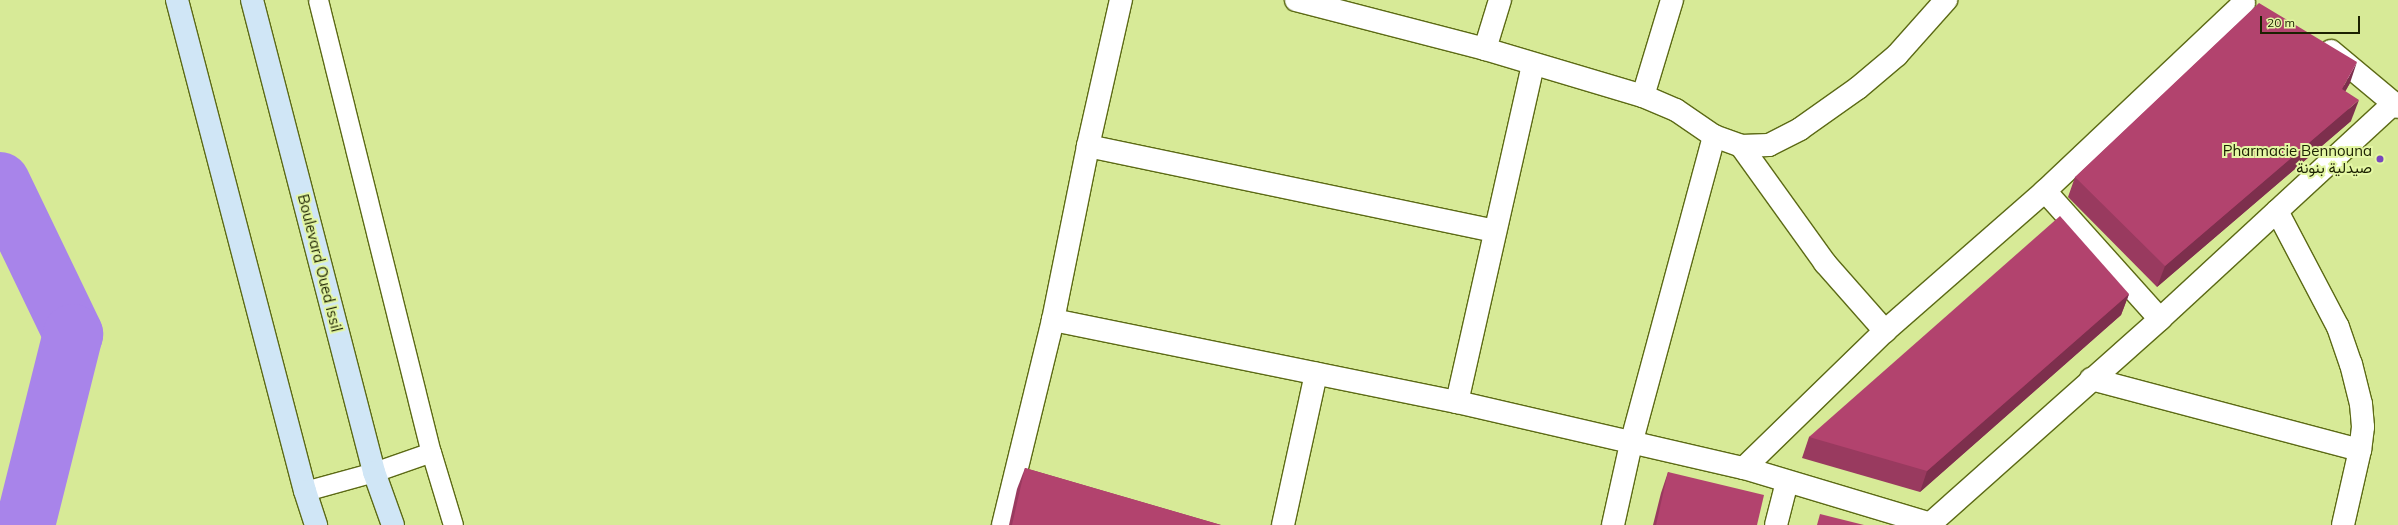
<!DOCTYPE html>
<html>
<head>
<meta charset="utf-8">
<style>
	body { margin:0 }
	#map { position:relative; width:2398px; height:525px; overflow:hidden; background:#d7ea97; font-family:Mulish,Vazirmatn,sans-serif }
	div>[style] { position:absolute }
	.river>* { height:60px; margin:-30px; padding:0 30px; transform-origin:30px; border-radius:30px; background:#a884ea }
	.roads { filter:drop-shadow(1px 0 #5c6a15) drop-shadow(-1px 0 #5c6a15) drop-shadow(0 1px #5c6a15) drop-shadow(0 -1px #5c6a15) }
	.service>* { height:19px; margin:-9.5px; padding:0 9.5px; transform-origin:9.5px; border-radius:9.5px; background:#fff }
	.minor>* { height:22px; margin:-11px; padding:0 11px; transform-origin:11px; border-radius:11px; background:#fff }
	.primary>* { height:22px; margin:-11px; padding:0 11px; transform-origin:11px; border-radius:11px; background:#d0e6f6 }
	.wall>* { inset:0; background:#993a5f }
	.shaded-wall>* { inset:0; background:#7d2f4d }
	.building>* { inset:0; background:#b2436e }
	.dots>* { width:11px; height:11px; translate:-50% -50%; box-sizing:border-box; border:2px solid #e4f7a4; border-radius:50% }
	span { translate:-50% -50%; white-space:nowrap; text-align:center; line-height:1.15; -webkit-text-stroke:4px #e4f7a4; paint-order:stroke }
	.poi-label { font-size:15px; color:#1b2101 }
	.right { translate:-100% -50%; text-align:right }
	.street-label { font-size:15px; color:#1b2101 }
	.scale { position:absolute; left:2260px; top:16px; width:100px; height:18px; box-sizing:border-box; border:2px solid #1b2101; border-top:0; padding-left:5px; font-size:12px; line-height:14px; white-space:nowrap; color:#1b2101; -webkit-text-stroke:3px #e4f7a4; paint-order:stroke }
</style>
</head>
<body>
<div id="map">
	<div class="river">
		<div style="left:0;top:182px;width:169px;rotate:64.3deg"></div>
		<div style="left:73px;top:334px;width:197px;rotate:104.1deg"></div>
	</div>
	<div class="roads">
		<div class="service">
			<div style="left:318px;top:0;width:466px;rotate:76deg"></div>
			<div style="left:431px;top:452px;width:76px;rotate:73.2deg"></div>
			<div style="left:305px;top:491px;width:72px;rotate:-15.4deg"></div>
			<div style="left:374px;top:472px;width:60px;rotate:-19.3deg"></div>
		</div>
		<div class="minor">
			<div style="left:1296px;top:0;width:195px;rotate:14.5deg"></div>
			<div style="left:1485px;top:49px;width:165px;rotate:16.6deg"></div>
			<div style="left:1643px;top:96px;width:36px;rotate:23deg"></div>
			<div style="left:1676px;top:110px;width:46px;rotate:34.4deg"></div>
			<div style="left:1714px;top:136px;width:29px;rotate:20deg"></div>
			<div style="left:1741px;top:146px;width:28px;rotate:-2deg"></div>
			<div style="left:1769px;top:145px;width:35px;rotate:-27deg"></div>
			<div style="left:1800px;top:129px;width:71px;rotate:-35.3deg"></div>
			<div style="left:1858px;top:88px;width:51px;rotate:-40.2deg"></div>
			<div style="left:1897px;top:55px;width:74px;rotate:-48.3deg"></div>
			<div style="left:1485px;top:49px;width:51px;rotate:-73deg"></div>
			<div style="left:2331px;top:51px;width:87px;rotate:39.9deg"></div>
			<div style="left:1643px;top:96px;width:100px;rotate:-73.2deg"></div>
			<div style="left:1088px;top:146px;width:415px;rotate:11.8deg"></div>
			<div style="left:1741px;top:146px;width:144px;rotate:54.3deg"></div>
			<div style="left:1825px;top:263px;width:91px;rotate:48.6deg"></div>
			<div style="left:2045px;top:191px;width:172px;rotate:48.1deg"></div>
			<div style="left:2277px;top:211px;width:131px;rotate:62.3deg"></div>
			<div style="left:2338px;top:327px;width:39px;rotate:71deg"></div>
			<div style="left:2351px;top:364px;width:41px;rotate:76deg"></div>
			<div style="left:2361px;top:404px;width:23px;rotate:85deg"></div>
			<div style="left:2363px;top:427px;width:23px;rotate:97deg"></div>
			<div style="left:2360px;top:450px;width:77px;rotate:102.8deg"></div>
			<div style="left:1053px;top:320px;width:412px;rotate:11.5deg"></div>
			<div style="left:1457px;top:402px;width:294px;rotate:13deg"></div>
			<div style="left:1744px;top:468px;width:198px;rotate:16.7deg"></div>
			<div style="left:2091px;top:379px;width:278px;rotate:14.8deg"></div>
			<div style="left:1457px;top:402px;width:346px;rotate:-77.3deg"></div>
			<div style="left:1744px;top:468px;width:197px;rotate:-44.2deg"></div>
			<div style="left:1885px;top:331px;width:213px;rotate:-41.2deg"></div>
			<div style="left:2045px;top:191px;width:274px;rotate:-43.4deg"></div>
			<div style="left:1003px;top:525px;width:211px;rotate:-76.3deg"></div>
			<div style="left:1053px;top:320px;width:177px;rotate:-78.6deg"></div>
			<div style="left:1088px;top:146px;width:150px;rotate:-77.3deg"></div>
			<div style="left:1283px;top:525px;width:155px;rotate:-77.7deg"></div>
			<div style="left:1613px;top:525px;width:83px;rotate:-77.5deg"></div>
			<div style="left:1631px;top:444px;width:319px;rotate:-74.9deg"></div>
			<div style="left:1776px;top:525px;width:44px;rotate:-75.7deg"></div>
			<div style="left:1929px;top:525px;width:310px;rotate:-41.7deg"></div>
			<div style="left:2160px;top:319px;width:318px;rotate:-42.7deg"></div>
		</div>
		<div class="primary">
			<div style="left:177px;top:0;width:507px;rotate:75.39deg"></div>
			<div style="left:305px;top:491px;width:36px;rotate:72deg"></div>
			<div style="left:252px;top:0;width:488px;rotate:75.5deg"></div>
			<div style="left:374px;top:472px;width:56px;rotate:70.3deg"></div>
		</div>
	</div>
	<div class="wall">
		<div style="clip-path:polygon(2350px 83px,2345px 91px,2351px 121px,2157px 287px,2068px 197px,2075px 177px)"></div>
		<div style="clip-path:polygon(2129px 294px,2121px 315px,1920px 492px,1802px 458px,1809px 437px)"></div>
		<div style="clip-path:polygon(1025px 468px,1221px 525px,1009px 525px,1017px 489px)"></div>
		<div style="clip-path:polygon(1668px 472px,1757px 525px,1653px 525px,1661px 493px)"></div>
	</div>
	<div class="shaded-wall">
		<div style="clip-path:polygon(2357px 62px,2350px 83px,2335px 110px,2342px 89px)"></div>
		<div style="clip-path:polygon(2359px 100px,2351px 121px,2157px 287px,2165px 266px)"></div>
		<div style="clip-path:polygon(2129px 294px,2121px 315px,1920px 492px,1927px 471px)"></div>
	</div>
	<div class="building">
		<div style="clip-path:polygon(2259px 3px,2357px 62px,2342px 89px,2359px 100px,2165px 266px,2075px 177px)"></div>
		<div style="clip-path:polygon(2060px 216px,2129px 294px,1927px 471px,1809px 437px)"></div>
		<div style="clip-path:polygon(1025px 468px,1221px 525px,1012px 525px)"></div>
		<div style="clip-path:polygon(1668px 472px,1764px 495px,1757px 525px,1656px 525px)"></div>
		<div style="clip-path:polygon(1820px 514px,1864px 525px,1817px 525px)"></div>
	</div>
	<div class="dots">
		<div style="left:2380px;top:159px;background:#7746bd"></div>
	</div>
	<div class="poi-label">
		<span class="right" style="left:2372px;top:159px">Pharmacie Bennouna<br>صيدلية بنونة</span>
	</div>
	<div class="street-label">
		<span style="left:320px;top:263px;rotate:76deg">Boulevard Oued Issil</span>
	</div>
	<div class="scale">20 m</div>
</div>
</body>
</html>
